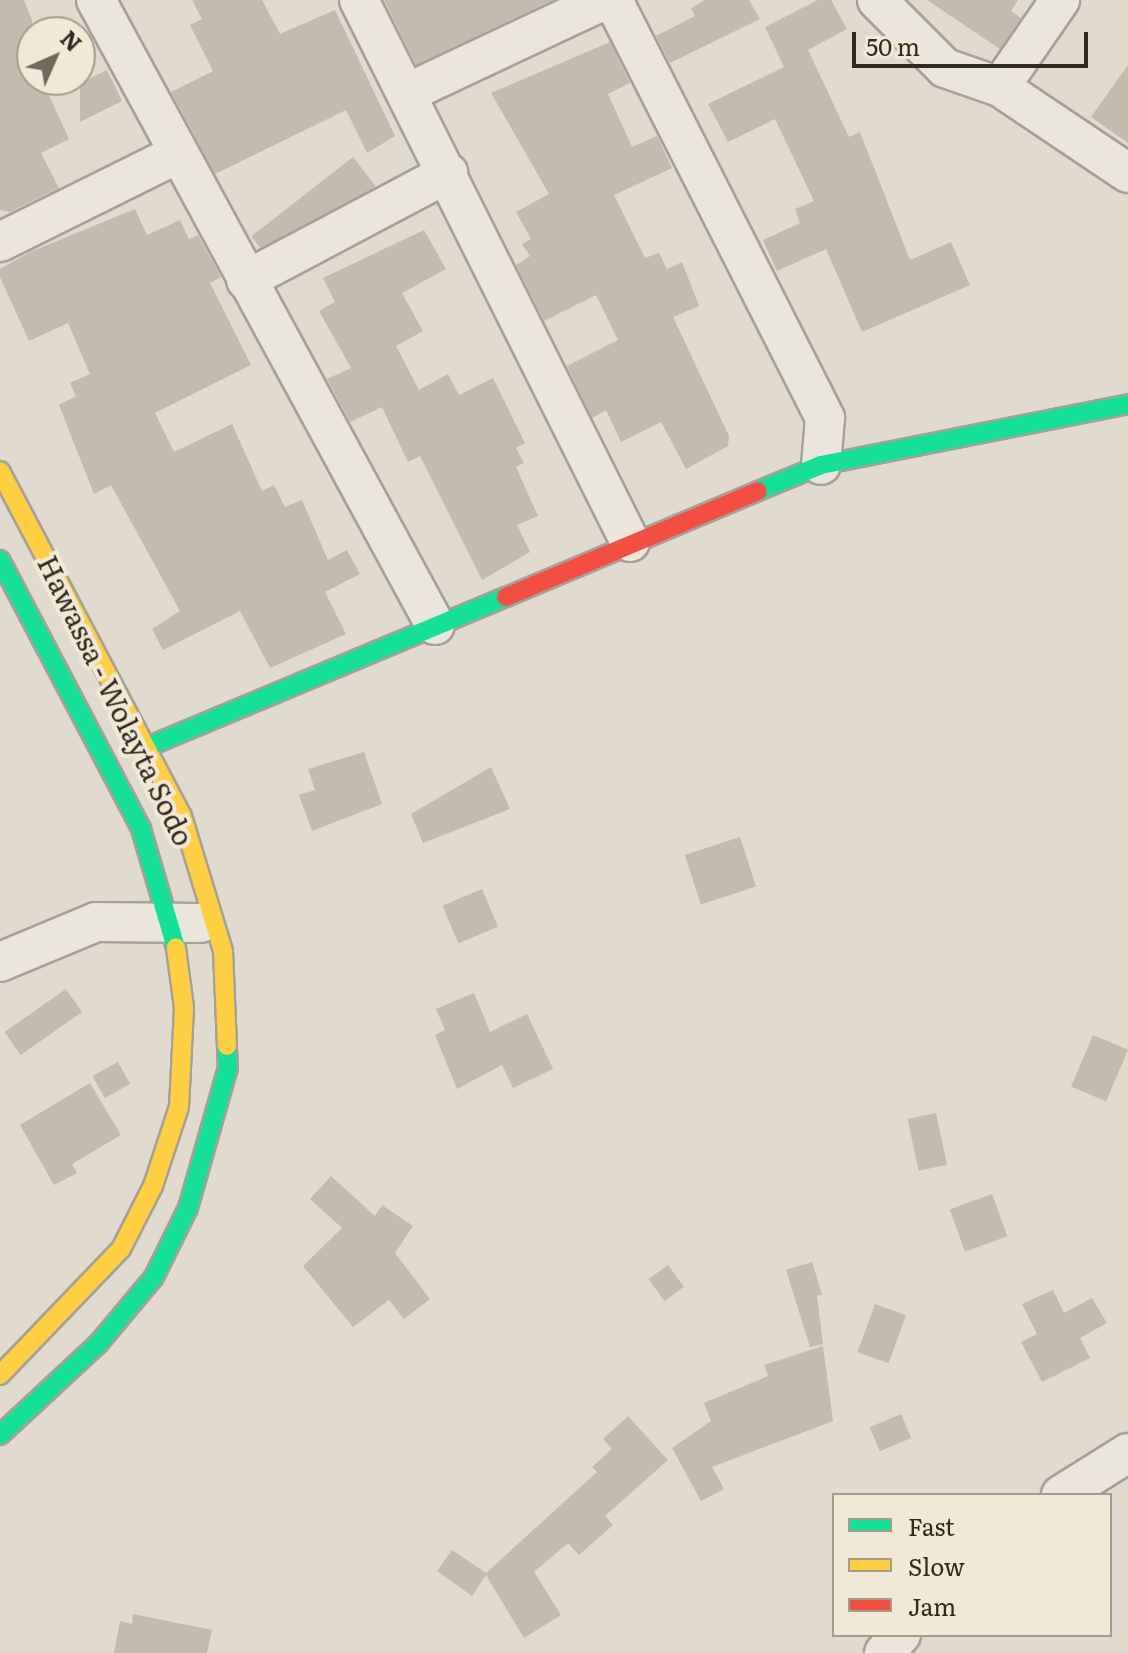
<!DOCTYPE html>
<html>
<head>
<meta charset="utf-8">
<style>
	body { margin:0 }
	#map { position:relative; width:1128px; height:1653px; overflow:hidden; background:#e1dace; font-family:Literata,serif }
	div>[style] { position:absolute }
	.building>* { inset:0; background:#c4baaf; transform-origin:0 0 }
	.roads { filter:drop-shadow(2px 0 #a6a097) drop-shadow(-2px 0 #a6a097) drop-shadow(0 2px #a6a097) drop-shadow(0 -2px #a6a097) }
	.street>* { height:38px; margin:-19px; padding:0 19px; transform-origin:19px; border-radius:19px; background:#eae6de }
	.fast>* { height:18px; margin:-9px; padding:0 9px; transform-origin:9px; border-radius:9px; background:#16e098 }
	.slow>* { height:18px; margin:-9px; padding:0 9px; transform-origin:9px; border-radius:9px; background:#ffcf43 }
	.jam>* { height:18px; margin:-9px; padding:0 9px; transform-origin:9px; border-radius:9px; background:#f24e42 }
	span { translate:-50% -50%; white-space:nowrap; text-align:center; line-height:1.15; -webkit-text-stroke:8px #f1e8d5; paint-order:stroke }
	.street-label { font-size:28px; color:#342920 }
	.legend { position:absolute; left:832px; top:1493px; width:280px; height:144px; box-sizing:border-box; background:#f1e8d5; border:2px solid #a59c8d; margin:0; padding:10px 14px; list-style:none; font-size:24px; color:#342920 }
	.legend li { display:flex; align-items:center; gap:16px; height:40px }
	.legend b { width:40px; border:2px solid #a59c8d }
	.north { position:absolute; left:16px; top:16px; width:80px; height:80px; box-sizing:border-box; background:#f1e8d5; border:2px solid #a59c8d; border-radius:50%; rotate:45deg; font-size:22px; font-weight:700; line-height:32px; text-align:center; color:#342920 }
	.north::after { content:''; display:block; margin:auto; width:28px; height:36px; background:#71675d; clip-path:polygon(50% 0,100% 100%,50% 72%,0 100%) }
	.scale { position:absolute; left:852px; top:32px; width:236px; height:36px; box-sizing:border-box; border:4px solid #342920; border-top:0; padding-left:10px; font-size:24px; line-height:28px; white-space:nowrap; color:#342920; -webkit-text-stroke:6px #f1e8d5; paint-order:stroke }
</style>
</head>
<body>
<div id="map">
	<div class="building">
		<div style="clip-path:polygon(0 0,24px 0,32px 20px,32px 80px,42px 80px,69px 139px,41px 153px,59px 188px,10px 212px,0 210px)"></div>
		<div style="clip-path:polygon(192px 0,262px 0,280px 34px,335px 10px,395px 136px,367px 153px,346px 110px,215px 174px,171px 92px,213px 71px,190px 25px,202px 19px)"></div>
		<div style="clip-path:polygon(384px 0,553px 0,416px 65px)"></div>
		<div style="clip-path:polygon(705px 0,749px 0,760px 19px,670px 63px,656px 36px,695px 16px,691px 8px)"></div>
		<div style="clip-path:polygon(818px 0,831px 0,847px 29px,808px 50px,849px 137px,860px 132px,910px 260px,951px 242px,970px 285px,862px 332px,826px 249px,777px 271px,763px 240px,800px 223px,795px 209px,814px 201px,775px 119px,728px 142px,708px 104px,784px 67px,765px 27px)"></div>
		<div style="clip-path:polygon(927px 0,1018px 0,1011px 11px,1021px 18px,1000px 49px)"></div>
		<div style="clip-path:polygon(610px 42px,630px 83px,608px 94px,632px 147px,657px 136px,672px 168px,614px 195px,645px 258px,659px 253px,667px 269px,682px 262px,699px 306px,673px 317px,729px 436px,728px 446px,686px 469px,661px 422px,621px 442px,606px 410px,592px 418px,567px 366px,618px 340px,596px 295px,544px 321px,516px 265px,530px 256px,522px 244px,531px 239px,516px 212px,549px 194px,491px 93px)"></div>
		<div style="clip-path:polygon(1128px 65px,1128px 143px,1091px 117px)"></div>
		<div style="clip-path:polygon(107px 70px,122px 101px,80px 122px,80px 83px)"></div>
		<div style="left:353px;top:157px;width:37px;height:129px;rotate:52deg"></div>
		<div style="clip-path:polygon(135px 209px,147px 235px,180px 220px,189px 239px,198px 235px,221px 277px,210px 283px,251px 365px,155px 413px,174px 452px,232px 424px,262px 491px,274px 485px,285px 507px,302px 500px,328px 560px,347px 550px,360px 574px,325px 592px,346px 634px,270px 668px,240px 611px,163px 650px,152px 629px,180px 611px,111px 485px,94px 494px,59px 405px,76px 396px,70px 383px,90px 374px,68px 323px,29px 341px,0 277px,0 269px,30px 252px)"></div>
		<div style="clip-path:polygon(424px 230px,446px 269px,402px 293px,423px 331px,396px 346px,419px 390px,448px 374px,459px 395px,493px 378px,525px 443px,516px 448px,524px 463px,516px 467px,538px 516px,517px 525px,530px 552px,482px 580px,420px 456px,408px 462px,382px 407px,350px 422px,327px 379px,351px 368px,319px 311px,335px 302px,323px 278px)"></div>
		<div style="clip-path:polygon(364px 752px,382px 804px,312px 831px,299px 795px,315px 790px,308px 769px)"></div>
		<div style="clip-path:polygon(491px 767px,510px 809px,423px 843px,411px 814px)"></div>
		<div style="left:740px;top:837px;width:52px;height:58px;rotate:72deg"></div>
		<div style="left:482px;top:889px;width:41px;height:43px;rotate:67deg"></div>
		<div style="left:66px;top:989px;width:28px;height:75px;rotate:55deg"></div>
		<div style="clip-path:polygon(474px 993px,490px 1032px,527px 1014px,553px 1069px,513px 1088px,502px 1065px,457px 1089px,435px 1035px,445px 1030px,436px 1009px)"></div>
		<div style="left:1093px;top:1035px;width:38px;height:56px;rotate:23deg"></div>
		<div style="left:118px;top:1062px;width:25px;height:29px;rotate:61deg"></div>
		<div style="clip-path:polygon(90px 1083px,121px 1135px,72px 1164px,77px 1173px,54px 1185px,20px 1125px)"></div>
		<div style="left:936px;top:1113px;width:53px;height:29px;rotate:78deg"></div>
		<div style="clip-path:polygon(331px 1176px,375px 1216px,382px 1205px,413px 1226px,395px 1253px,430px 1299px,404px 1319px,389px 1300px,353px 1327px,303px 1266px,342px 1228px,310px 1199px)"></div>
		<div style="left:992px;top:1194px;width:45px;height:45px;rotate:70deg"></div>
		<div style="clip-path:polygon(812px 1262px,822px 1294px,817px 1296px,823px 1344px,810px 1347px,786px 1270px)"></div>
		<div style="left:668px;top:1265px;width:27px;height:24px;rotate:54deg"></div>
		<div style="clip-path:polygon(1053px 1290px,1064px 1313px,1092px 1298px,1107px 1323px,1080px 1338px,1090px 1358px,1042px 1382px,1021px 1342px,1037px 1334px,1022px 1304px)"></div>
		<div style="left:875px;top:1304px;width:33px;height:51px;rotate:20deg"></div>
		<div style="clip-path:polygon(823px 1346px,833px 1421px,712px 1467px,724px 1489px,701px 1501px,672px 1448px,711px 1421px,704px 1403px,768px 1376px,764px 1365px)"></div>
		<div style="left:901px;top:1414px;width:26px;height:34px;rotate:67deg"></div>
		<div style="clip-path:polygon(628px 1416px,668px 1460px,605px 1516px,613px 1525px,579px 1555px,568px 1543px,534px 1572px,561px 1615px,524px 1638px,486px 1575px,472px 1596px,437px 1571px,452px 1550px,486px 1573px,597px 1472px,592px 1467px,612px 1449px,603px 1439px)"></div>
		<div style="clip-path:polygon(133px 1614px,212px 1630px,207px 1653px,114px 1653px,120px 1621px,132px 1624px)"></div>
	</div>
	<div class="roads">
		<div class="street">
			<div style="left:96px;top:0;width:711px;rotate:61.52deg"></div>
			<div style="left:359px;top:0;width:606px;rotate:63.43deg"></div>
			<div style="left:613px;top:0;width:469px;rotate:63.1deg"></div>
			<div style="left:825px;top:418px;width:47px;rotate:94.9deg"></div>
			<div style="left:877px;top:0;width:96px;rotate:45deg"></div>
			<div style="left:945px;top:68px;width:58px;rotate:19.1deg"></div>
			<div style="left:1000px;top:87px;width:106px;rotate:-55.4deg"></div>
			<div style="left:1000px;top:87px;width:154px;rotate:33.9deg"></div>
			<div style="left:407px;top:93px;width:219px;rotate:-25.2deg"></div>
			<div style="left:0;top:242px;width:198px;rotate:-26.4deg"></div>
			<div style="left:246px;top:280px;width:229px;rotate:-27.9deg"></div>
			<div style="left:0;top:962px;width:104px;rotate:-22.6deg"></div>
			<div style="left:96px;top:922px;width:105px;rotate:0.5deg"></div>
			<div style="left:1061px;top:1495px;width:79px;rotate:-32.1deg"></div>
			<div style="left:884px;top:1653px;width:25px;rotate:-47deg"></div>
		</div>
		<div class="fast">
			<div style="left:758px;top:491px;width:68px;rotate:-22.4deg"></div>
			<div style="left:821px;top:465px;width:313px;rotate:-11.2deg"></div>
			<div style="left:0;top:560px;width:304px;rotate:62.3deg"></div>
			<div style="left:141px;top:829px;width:124px;rotate:73.6deg"></div>
			<div style="left:147px;top:747px;width:389px;rotate:-22.7deg"></div>
			<div style="left:0;top:1435px;width:134px;rotate:-42.9deg"></div>
			<div style="left:98px;top:1344px;width:87px;rotate:-50.1deg"></div>
			<div style="left:154px;top:1277px;width:77px;rotate:-63.8deg"></div>
			<div style="left:188px;top:1208px;width:146px;rotate:-74.1deg"></div>
			<div style="left:228px;top:1068px;width:22px;rotate:-93deg"></div>
		</div>
		<div class="slow">
			<div style="left:0;top:471px;width:390px;rotate:62.2deg"></div>
			<div style="left:182px;top:816px;width:141px;rotate:73.1deg"></div>
			<div style="left:223px;top:951px;width:95px;rotate:87.6deg"></div>
			<div style="left:0;top:1375px;width:175px;rotate:-46.2deg"></div>
			<div style="left:121px;top:1249px;width:71px;rotate:-63.1deg"></div>
			<div style="left:153px;top:1186px;width:83px;rotate:-71.8deg"></div>
			<div style="left:179px;top:1107px;width:99px;rotate:-87.1deg"></div>
			<div style="left:184px;top:1008px;width:61px;rotate:-97.6deg"></div>
		</div>
		<div class="jam">
			<div style="left:506px;top:597px;width:273px;rotate:-22.8deg"></div>
		</div>
	</div>
	<div class="street-label">
		<span style="left:117px;top:700px;rotate:64deg">Hawassa - Wolayta Sodo</span>
	</div>
	<ul class="legend">
	<li><b style="height:10px;background:#16e098"></b>Fast</li>
	<li><b style="height:10px;background:#ffcf43"></b>Slow</li>
	<li><b style="height:10px;background:#f24e42"></b>Jam</li>
	</ul>
	<div class="north">N</div>
	<div class="scale">50 m</div>
</div>
</body>
</html>
